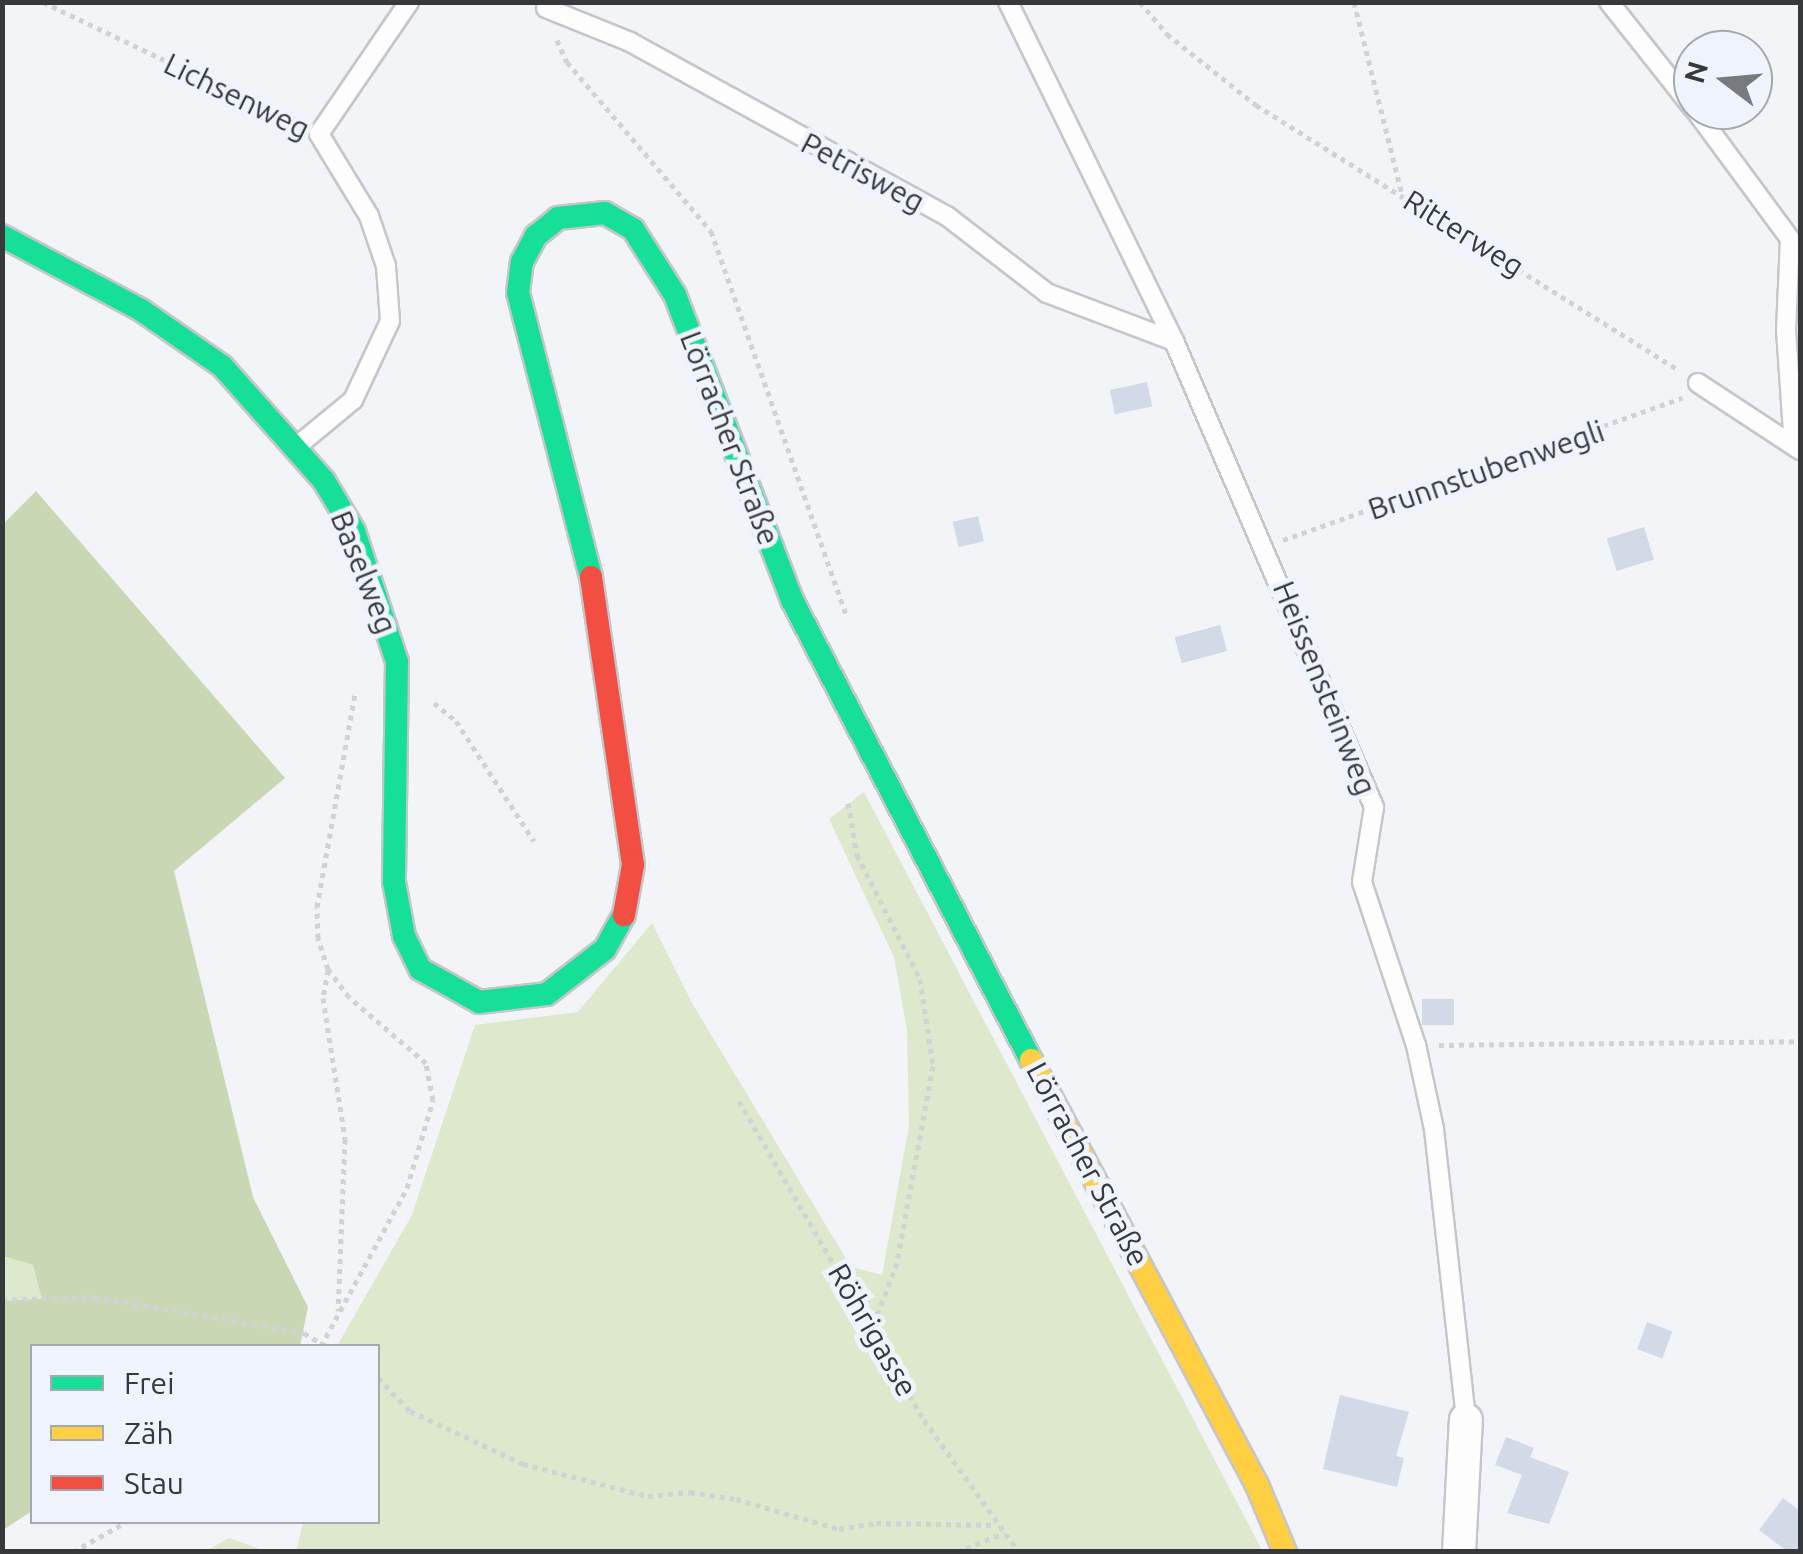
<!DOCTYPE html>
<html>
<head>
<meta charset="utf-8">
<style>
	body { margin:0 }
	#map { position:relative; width:1803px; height:1554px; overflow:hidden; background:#f2f4f8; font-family:Ubuntu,sans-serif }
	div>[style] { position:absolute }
	.green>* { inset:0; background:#dde8cc }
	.forest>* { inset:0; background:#c9d7b4 }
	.building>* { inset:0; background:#d3dae7; transform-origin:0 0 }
	.path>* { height:5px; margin-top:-2.5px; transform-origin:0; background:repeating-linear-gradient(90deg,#d1d2d4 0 5px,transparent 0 10px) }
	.roads { filter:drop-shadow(2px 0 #c5c6ca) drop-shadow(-2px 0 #c5c6ca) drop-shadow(0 2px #c5c6ca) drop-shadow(0 -2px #c5c6ca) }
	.lane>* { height:18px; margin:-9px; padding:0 9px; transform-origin:9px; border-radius:9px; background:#fdfdfe }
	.street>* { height:32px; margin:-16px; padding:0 16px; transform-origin:16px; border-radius:16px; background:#fdfdfe }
	.fast>* { height:22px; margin:-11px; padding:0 11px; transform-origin:11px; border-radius:11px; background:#16e098 }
	.slow>* { height:22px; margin:-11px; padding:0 11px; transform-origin:11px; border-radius:11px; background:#ffcf43 }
	.jam>* { height:22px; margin:-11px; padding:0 11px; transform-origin:11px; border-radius:11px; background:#f24e42 }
	span { translate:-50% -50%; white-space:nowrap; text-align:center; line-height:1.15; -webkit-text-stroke:10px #eff3fb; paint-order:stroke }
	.street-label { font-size:30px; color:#37383b }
	.frame { position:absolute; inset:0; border:5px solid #37383b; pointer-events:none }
	.legend { position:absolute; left:30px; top:1344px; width:350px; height:180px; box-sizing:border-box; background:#eff3fb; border:2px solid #a5a8ae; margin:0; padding:12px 18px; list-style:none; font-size:30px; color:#37383b }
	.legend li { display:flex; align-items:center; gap:20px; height:50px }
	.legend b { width:50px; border:2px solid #a5a8ae }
	.north { position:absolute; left:1673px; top:30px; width:100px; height:100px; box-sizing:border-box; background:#eff3fb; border:2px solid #a5a8ae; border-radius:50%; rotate:286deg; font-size:28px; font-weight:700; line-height:40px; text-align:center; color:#37383b }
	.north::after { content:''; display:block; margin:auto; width:35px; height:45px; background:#787a7d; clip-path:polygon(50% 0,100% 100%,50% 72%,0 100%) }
</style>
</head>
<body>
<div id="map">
	<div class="green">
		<div style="clip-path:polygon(864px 792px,1263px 1552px,296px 1552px,303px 1522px,378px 1522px,378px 1346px,337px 1346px,412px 1215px,475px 1025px,578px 1012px,652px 923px,692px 1003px,851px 1267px,882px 1275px,909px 1126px,907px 1030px,894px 957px,829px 819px)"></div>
		<div style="clip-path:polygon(2px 1256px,33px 1265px,43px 1300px,3px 1301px)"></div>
		<div style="clip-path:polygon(229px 1538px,265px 1551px,206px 1551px)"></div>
	</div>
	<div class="forest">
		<div style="clip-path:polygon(36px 491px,285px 778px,174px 871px,253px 1197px,308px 1307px,300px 1346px,32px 1346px,32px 1511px,3px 1530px,3px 1301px,42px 1299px,33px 1265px,3px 1256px,2px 525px)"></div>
	</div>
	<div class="building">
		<div style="left:1147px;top:382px;width:25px;height:38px;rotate:78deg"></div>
		<div style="left:978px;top:516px;width:26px;height:26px;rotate:77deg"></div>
		<div style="left:1644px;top:527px;width:34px;height:39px;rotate:73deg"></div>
		<div style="left:1220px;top:625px;width:27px;height:47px;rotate:75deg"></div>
		<div style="left:1422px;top:999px;width:32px;height:26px"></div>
		<div style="left:1647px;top:1322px;width:27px;height:29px;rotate:20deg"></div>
		<div style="clip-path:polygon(1340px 1395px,1409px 1412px,1396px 1456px,1404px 1458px,1397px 1487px,1323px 1469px)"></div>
		<div style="clip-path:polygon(1506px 1437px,1534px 1448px,1530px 1457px,1569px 1472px,1549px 1524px,1507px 1513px,1522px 1475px,1495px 1465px)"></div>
		<div style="clip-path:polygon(1783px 1498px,1800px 1511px,1800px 1552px,1788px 1552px,1759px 1530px)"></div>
	</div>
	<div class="path">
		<div style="left:43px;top:2px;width:283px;rotate:25.6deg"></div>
		<div style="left:1140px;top:2px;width:42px;rotate:49.8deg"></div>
		<div style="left:1167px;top:34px;width:114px;rotate:38.6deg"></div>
		<div style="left:1256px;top:105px;width:498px;rotate:32.1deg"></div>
		<div style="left:1354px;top:2px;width:198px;rotate:76deg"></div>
		<div style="left:557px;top:40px;width:24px;rotate:66deg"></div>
		<div style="left:567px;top:62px;width:222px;rotate:49.6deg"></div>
		<div style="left:711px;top:231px;width:407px;rotate:70.6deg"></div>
		<div style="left:1283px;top:540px;width:424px;rotate:-19.6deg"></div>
		<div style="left:434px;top:703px;width:28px;rotate:39deg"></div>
		<div style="left:456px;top:721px;width:143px;rotate:57deg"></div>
		<div style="left:848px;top:803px;width:53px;rotate:80.2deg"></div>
		<div style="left:857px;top:855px;width:139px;rotate:63.1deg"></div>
		<div style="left:920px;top:979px;width:88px;rotate:81.5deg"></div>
		<div style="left:933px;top:1066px;width:200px;rotate:100.4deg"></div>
		<div style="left:897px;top:1263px;width:73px;rotate:110.9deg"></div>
		<div style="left:328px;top:970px;width:28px;rotate:100deg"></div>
		<div style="left:323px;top:998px;width:143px;rotate:81.1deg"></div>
		<div style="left:345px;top:1139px;width:172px;rotate:92.3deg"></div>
		<div style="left:1439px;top:1045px;width:361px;rotate:-0.6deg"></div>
		<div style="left:739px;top:1101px;width:369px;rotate:59.9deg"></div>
		<div style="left:924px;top:1420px;width:163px;rotate:54.3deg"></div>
		<div style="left:2px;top:1300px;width:92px;rotate:-1.9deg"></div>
		<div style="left:94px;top:1297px;width:213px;rotate:9.7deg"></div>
		<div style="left:304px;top:1333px;width:26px;rotate:31deg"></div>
		<div style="left:321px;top:1346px;width:180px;rotate:-61.4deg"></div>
		<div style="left:407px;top:1188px;width:92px;rotate:-73.5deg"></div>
		<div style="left:433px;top:1100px;width:38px;rotate:-101deg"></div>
		<div style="left:426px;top:1063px;width:101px;rotate:-139.4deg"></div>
		<div style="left:349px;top:997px;width:35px;rotate:-127deg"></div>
		<div style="left:328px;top:969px;width:33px;rotate:-108deg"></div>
		<div style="left:318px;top:938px;width:31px;rotate:-92deg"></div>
		<div style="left:317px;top:907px;width:216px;rotate:-79.9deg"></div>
		<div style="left:378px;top:1378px;width:46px;rotate:45.9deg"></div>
		<div style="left:410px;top:1411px;width:125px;rotate:25.1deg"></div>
		<div style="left:523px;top:1464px;width:129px;rotate:14.4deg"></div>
		<div style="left:648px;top:1496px;width:42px;rotate:-5.4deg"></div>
		<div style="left:690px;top:1492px;width:47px;rotate:8.7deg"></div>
		<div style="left:736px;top:1499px;width:107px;rotate:16.2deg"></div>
		<div style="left:839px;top:1529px;width:37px;rotate:-9deg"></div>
		<div style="left:876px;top:1523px;width:120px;rotate:1deg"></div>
		<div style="left:73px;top:1552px;width:61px;rotate:-29.5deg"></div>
		<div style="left:957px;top:1552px;width:51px;rotate:-22deg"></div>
	</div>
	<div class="roads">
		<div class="lane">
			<div style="left:1008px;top:2px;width:377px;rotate:63.9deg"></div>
			<div style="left:1174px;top:341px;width:507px;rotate:66.77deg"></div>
			<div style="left:1374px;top:807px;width:76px;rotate:99.1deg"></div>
			<div style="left:1362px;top:882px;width:172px;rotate:71.7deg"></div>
			<div style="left:1416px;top:1045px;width:86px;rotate:77.9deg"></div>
			<div style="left:1434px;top:1129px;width:293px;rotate:83.7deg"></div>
			<div style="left:1609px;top:2px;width:135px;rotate:51.6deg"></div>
			<div style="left:546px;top:8px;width:91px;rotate:22deg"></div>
			<div style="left:630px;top:42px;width:362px;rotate:28.8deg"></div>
			<div style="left:947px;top:216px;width:126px;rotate:37.6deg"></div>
			<div style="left:1047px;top:293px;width:136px;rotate:20.7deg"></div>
			<div style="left:1695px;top:110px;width:160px;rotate:53.6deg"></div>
			<div style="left:1790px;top:239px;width:91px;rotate:92.5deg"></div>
			<div style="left:1786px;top:330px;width:116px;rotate:86.1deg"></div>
			<div style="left:1698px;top:383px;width:122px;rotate:33.3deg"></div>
			<div style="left:296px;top:447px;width:74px;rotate:-39.5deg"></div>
			<div style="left:353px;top:400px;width:87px;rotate:-64.9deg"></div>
			<div style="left:390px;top:321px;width:55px;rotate:-94.2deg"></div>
			<div style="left:386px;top:266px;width:53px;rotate:-108.8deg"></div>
			<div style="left:369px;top:216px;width:96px;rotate:-121.4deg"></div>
			<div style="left:319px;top:134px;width:160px;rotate:-55.7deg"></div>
		</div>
		<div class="street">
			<div style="left:1459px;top:1552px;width:132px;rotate:-87deg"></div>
		</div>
		<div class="fast">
			<div style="left:2px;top:236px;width:157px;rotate:28deg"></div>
			<div style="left:141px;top:310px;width:98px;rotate:34.7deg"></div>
			<div style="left:222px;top:366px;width:154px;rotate:48.4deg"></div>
			<div style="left:324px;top:481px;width:58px;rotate:59deg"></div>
			<div style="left:354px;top:531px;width:138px;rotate:71.8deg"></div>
			<div style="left:397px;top:662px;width:220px;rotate:90.8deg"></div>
			<div style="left:394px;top:882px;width:55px;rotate:79.5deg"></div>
			<div style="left:404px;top:936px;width:37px;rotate:64deg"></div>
			<div style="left:420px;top:969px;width:68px;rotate:29.2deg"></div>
			<div style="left:479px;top:1002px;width:68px;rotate:-6.7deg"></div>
			<div style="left:547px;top:994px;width:73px;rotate:-37.8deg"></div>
			<div style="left:605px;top:949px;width:39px;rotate:-61deg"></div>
			<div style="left:591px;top:577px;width:293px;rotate:-104.4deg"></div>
			<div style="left:518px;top:293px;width:31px;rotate:-83deg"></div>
			<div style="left:522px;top:262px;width:30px;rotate:-62deg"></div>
			<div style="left:536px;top:236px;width:28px;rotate:-39deg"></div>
			<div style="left:558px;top:218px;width:47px;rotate:-6.1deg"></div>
			<div style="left:605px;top:213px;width:32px;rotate:30deg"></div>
			<div style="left:633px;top:229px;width:78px;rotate:57.5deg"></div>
			<div style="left:675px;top:295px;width:327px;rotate:69deg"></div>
			<div style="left:792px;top:600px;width:518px;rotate:62.55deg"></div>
		</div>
		<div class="slow">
			<div style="left:1031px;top:1060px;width:481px;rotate:62deg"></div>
			<div style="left:1257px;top:1485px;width:73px;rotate:67.3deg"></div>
		</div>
		<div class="jam">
			<div style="left:591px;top:577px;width:291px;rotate:81.7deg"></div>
			<div style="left:633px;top:865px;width:51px;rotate:100.2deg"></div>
		</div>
	</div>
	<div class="street-label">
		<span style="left:237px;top:96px;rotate:26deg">Lichsenweg</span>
		<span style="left:863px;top:172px;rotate:28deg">Petrisweg</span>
		<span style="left:1464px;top:233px;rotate:32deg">Ritterweg</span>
		<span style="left:730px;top:438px;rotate:69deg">Lörracher Straße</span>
		<span style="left:1486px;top:470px;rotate:-19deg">Brunnstubenwegli</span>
		<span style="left:364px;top:572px;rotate:68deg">Baselweg</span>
		<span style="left:1325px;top:688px;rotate:68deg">Heissensteinweg</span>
		<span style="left:1088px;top:1164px;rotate:62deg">Lörracher Straße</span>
		<span style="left:873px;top:1330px;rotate:60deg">Röhrigasse</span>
	</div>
	<div class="frame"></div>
	<ul class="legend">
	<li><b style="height:12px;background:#16e098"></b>Frei</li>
	<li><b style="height:12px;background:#ffcf43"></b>Zäh</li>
	<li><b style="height:12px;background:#f24e42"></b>Stau</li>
	</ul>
	<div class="north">N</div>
</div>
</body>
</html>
